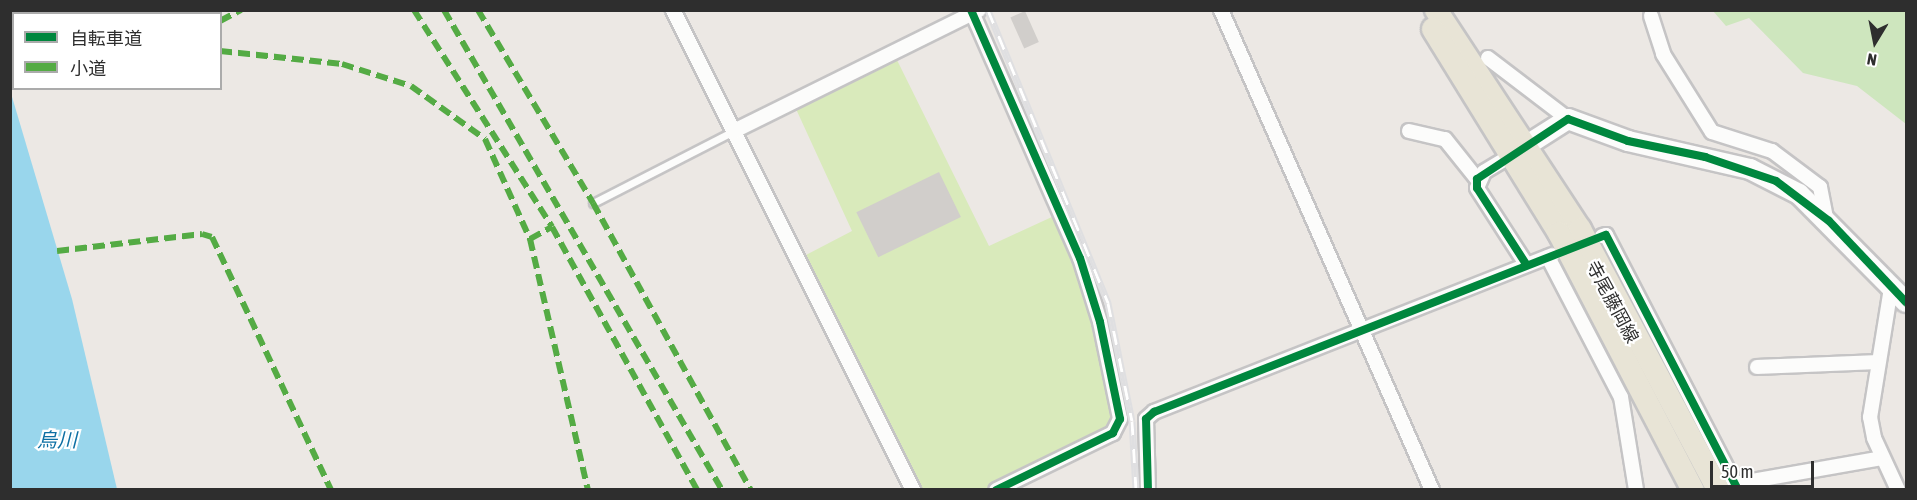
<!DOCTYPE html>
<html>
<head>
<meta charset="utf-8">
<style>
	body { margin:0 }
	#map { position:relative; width:1917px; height:500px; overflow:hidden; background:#ece8e4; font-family:"Asap Condensed","Noto Sans JP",sans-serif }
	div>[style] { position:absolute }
	.green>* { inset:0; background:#cee6be }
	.pitch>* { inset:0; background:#d9eabb }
	.water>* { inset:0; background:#99d6ec }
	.building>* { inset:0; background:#d1cecb; transform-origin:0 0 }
	.roads { filter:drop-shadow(2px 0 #c5c4c5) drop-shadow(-2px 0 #c5c4c5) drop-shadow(0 2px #c5c4c5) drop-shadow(0 -2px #c5c4c5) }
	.lane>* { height:7px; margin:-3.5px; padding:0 3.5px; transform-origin:3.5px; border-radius:3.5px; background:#fcfcfb }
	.street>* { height:14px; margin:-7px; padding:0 7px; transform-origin:7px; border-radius:7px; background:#fcfcfb }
	.secondary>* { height:20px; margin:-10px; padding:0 10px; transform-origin:10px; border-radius:10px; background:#fcfcfb }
	.primary>* { height:22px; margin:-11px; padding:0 11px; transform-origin:11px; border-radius:11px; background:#e8e4d6 }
	.rail>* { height:7px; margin-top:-3.5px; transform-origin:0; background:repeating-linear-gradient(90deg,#fff 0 14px,#dfdfe1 0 28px); box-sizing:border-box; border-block:2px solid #dfdfe1 }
	.quiet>* { height:6px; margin-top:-3px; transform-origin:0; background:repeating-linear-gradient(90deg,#54ab44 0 12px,transparent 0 18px) }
	.cycleway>* { height:8px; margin:-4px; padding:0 4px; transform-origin:4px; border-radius:4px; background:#00873e }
	span { translate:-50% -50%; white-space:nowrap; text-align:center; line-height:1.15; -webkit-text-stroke:4.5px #fff; paint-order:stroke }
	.street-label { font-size:18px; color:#2e2e2e }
	.water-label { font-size:20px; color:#0d6fa3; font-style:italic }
	.frame { position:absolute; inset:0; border:12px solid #2e2e2e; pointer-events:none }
	.legend { position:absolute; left:12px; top:12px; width:210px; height:78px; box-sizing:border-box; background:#fff; border:2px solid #ababab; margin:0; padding:8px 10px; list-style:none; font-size:18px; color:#2e2e2e }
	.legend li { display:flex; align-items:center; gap:12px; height:30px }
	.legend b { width:30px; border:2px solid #ababab }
	.north { position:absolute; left:1845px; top:12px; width:60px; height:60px; -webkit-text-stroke:4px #fff; paint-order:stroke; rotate:190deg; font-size:16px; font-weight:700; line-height:24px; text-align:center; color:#2e2e2e }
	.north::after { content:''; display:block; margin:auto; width:21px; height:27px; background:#2e2e2e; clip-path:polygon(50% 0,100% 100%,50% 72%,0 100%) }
	.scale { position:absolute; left:1710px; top:461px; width:104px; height:27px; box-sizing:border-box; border:3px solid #2e2e2e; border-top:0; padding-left:8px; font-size:18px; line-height:21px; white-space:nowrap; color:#2e2e2e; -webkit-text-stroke:4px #fff; paint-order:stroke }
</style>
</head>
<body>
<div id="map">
	<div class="green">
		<div style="clip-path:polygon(1713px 11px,1906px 11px,1906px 124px,1857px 86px,1803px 73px,1749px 18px,1726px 26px)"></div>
	</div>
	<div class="pitch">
		<div style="clip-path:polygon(896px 58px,989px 246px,1054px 216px,1080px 272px,1101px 340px,1114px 418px,1107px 430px,987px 489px,918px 489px,804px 256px,852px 231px,796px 109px)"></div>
	</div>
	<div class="water">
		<div style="clip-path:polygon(10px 90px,72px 299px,117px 489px,11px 489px)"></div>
	</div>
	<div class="building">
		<div style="left:1025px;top:11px;width:34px;height:16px;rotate:66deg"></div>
		<div style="left:939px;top:172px;width:50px;height:92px;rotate:64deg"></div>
	</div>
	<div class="roads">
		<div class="lane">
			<div style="left:593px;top:203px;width:158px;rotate:-27.1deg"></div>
		</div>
		<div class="street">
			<div style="left:673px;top:10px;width:537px;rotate:63.43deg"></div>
			<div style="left:971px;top:10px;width:271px;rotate:66.3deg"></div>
			<div style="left:1080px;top:258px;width:67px;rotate:72.6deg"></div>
			<div style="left:1100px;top:322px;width:99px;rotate:78.3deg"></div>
			<div style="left:1120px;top:419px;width:16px;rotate:117deg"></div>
			<div style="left:1113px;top:433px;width:130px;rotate:154deg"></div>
			<div style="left:1221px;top:10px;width:524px;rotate:66.27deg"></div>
			<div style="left:1651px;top:16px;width:40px;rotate:72deg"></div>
			<div style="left:1663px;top:54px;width:92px;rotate:57.9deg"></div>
			<div style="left:1712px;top:132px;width:63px;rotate:17.6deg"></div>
			<div style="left:1772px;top:151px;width:60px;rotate:36.9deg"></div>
			<div style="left:1820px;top:187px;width:32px;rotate:79deg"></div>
			<div style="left:1488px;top:58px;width:101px;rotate:37.3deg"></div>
			<div style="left:734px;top:131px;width:273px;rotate:-26.3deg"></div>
			<div style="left:1409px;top:131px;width:37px;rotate:13deg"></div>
			<div style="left:1445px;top:139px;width:51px;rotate:51.3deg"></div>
			<div style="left:1512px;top:155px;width:33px;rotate:149deg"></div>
			<div style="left:1484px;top:172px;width:17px;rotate:114deg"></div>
			<div style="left:1477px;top:188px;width:90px;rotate:57.2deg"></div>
			<div style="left:1602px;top:236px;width:4px;rotate:-14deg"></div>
			<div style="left:1606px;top:235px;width:287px;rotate:62.6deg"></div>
			<div style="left:1548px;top:257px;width:158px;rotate:62.5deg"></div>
			<div style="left:1621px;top:397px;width:94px;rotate:80.8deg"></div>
			<div style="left:1891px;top:288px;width:131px;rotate:99.2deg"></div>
			<div style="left:1870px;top:417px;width:21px;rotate:79deg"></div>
			<div style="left:1874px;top:438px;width:57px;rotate:65.2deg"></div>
			<div style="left:1757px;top:367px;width:121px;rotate:-2.4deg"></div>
			<div style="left:1735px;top:484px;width:149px;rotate:-10deg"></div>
			<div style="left:1148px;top:490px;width:71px;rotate:-91.6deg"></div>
			<div style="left:1146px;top:419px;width:11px;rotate:-41deg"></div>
			<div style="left:1154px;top:412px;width:428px;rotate:-21.5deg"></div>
		</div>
		<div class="secondary">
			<div style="left:1513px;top:154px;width:65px;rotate:-32.5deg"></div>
			<div style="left:1568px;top:119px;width:64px;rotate:20.1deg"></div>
			<div style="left:1628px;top:141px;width:125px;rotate:12.9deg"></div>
			<div style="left:1750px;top:169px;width:55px;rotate:27deg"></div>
			<div style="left:1799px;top:194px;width:152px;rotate:45.3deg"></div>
		</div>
		<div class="primary">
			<div style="left:1436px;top:10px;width:262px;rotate:56.7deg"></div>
			<div style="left:1580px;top:229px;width:295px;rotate:62.1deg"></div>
			<div style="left:1433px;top:29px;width:240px;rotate:58.3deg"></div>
			<div style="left:1559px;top:233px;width:290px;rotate:62.5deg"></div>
		</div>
	</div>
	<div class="rail">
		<div style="left:988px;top:10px;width:317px;rotate:67.7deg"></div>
		<div style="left:1108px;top:303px;width:120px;rotate:78.5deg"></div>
		<div style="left:1132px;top:421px;width:69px;rotate:86.7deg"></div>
	</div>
	<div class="quiet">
		<div style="left:414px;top:10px;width:257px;rotate:57.5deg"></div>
		<div style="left:552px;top:227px;width:300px;rotate:61.1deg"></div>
		<div style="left:444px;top:10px;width:555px;rotate:59.92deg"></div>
		<div style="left:478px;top:10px;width:225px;rotate:59.2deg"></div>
		<div style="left:593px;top:203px;width:328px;rotate:61.2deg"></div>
		<div style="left:220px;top:21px;width:24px;rotate:-28deg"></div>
		<div style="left:10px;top:33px;width:4px"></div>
		<div style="left:220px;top:51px;width:123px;rotate:6.1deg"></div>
		<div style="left:342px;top:64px;width:72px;rotate:17.7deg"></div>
		<div style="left:411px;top:86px;width:91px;rotate:35.6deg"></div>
		<div style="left:485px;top:139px;width:110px;rotate:65.8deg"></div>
		<div style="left:530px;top:239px;width:258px;rotate:77deg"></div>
		<div style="left:530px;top:239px;width:25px;rotate:-29deg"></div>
		<div style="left:57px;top:251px;width:146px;rotate:-6.7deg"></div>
		<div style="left:202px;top:234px;width:10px;rotate:17deg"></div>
		<div style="left:212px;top:237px;width:280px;rotate:64.8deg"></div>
	</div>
	<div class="cycleway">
		<div style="left:971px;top:10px;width:271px;rotate:66.3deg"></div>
		<div style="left:1080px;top:258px;width:67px;rotate:72.6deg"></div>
		<div style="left:1100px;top:322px;width:99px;rotate:78.3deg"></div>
		<div style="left:1120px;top:419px;width:16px;rotate:117deg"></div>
		<div style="left:1113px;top:433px;width:130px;rotate:154deg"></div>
		<div style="left:1526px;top:264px;width:90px;rotate:-122.8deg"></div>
		<div style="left:1477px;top:188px;width:9px;rotate:-90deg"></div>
		<div style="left:1477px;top:179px;width:109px;rotate:-33.4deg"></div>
		<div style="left:1568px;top:119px;width:64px;rotate:20.1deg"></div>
		<div style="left:1628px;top:141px;width:79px;rotate:11.7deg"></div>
		<div style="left:1705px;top:157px;width:75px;rotate:18.7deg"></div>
		<div style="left:1776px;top:181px;width:66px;rotate:37deg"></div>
		<div style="left:1829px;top:221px;width:112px;rotate:46.5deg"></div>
		<div style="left:1148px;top:490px;width:71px;rotate:-91.6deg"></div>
		<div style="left:1146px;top:419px;width:11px;rotate:-41deg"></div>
		<div style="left:1154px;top:412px;width:485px;rotate:-21.4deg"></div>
		<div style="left:1606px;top:235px;width:287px;rotate:62.6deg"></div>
	</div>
	<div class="street-label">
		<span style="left:1612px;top:302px;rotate:62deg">寺尾藤岡線</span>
	</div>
	<div class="water-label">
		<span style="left:57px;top:439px">烏川</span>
	</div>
	<div class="frame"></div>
	<ul class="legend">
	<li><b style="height:8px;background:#00873e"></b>自転車道</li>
	<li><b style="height:8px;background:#54ab44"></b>小道</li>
	</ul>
	<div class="north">N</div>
	<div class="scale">50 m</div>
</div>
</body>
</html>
